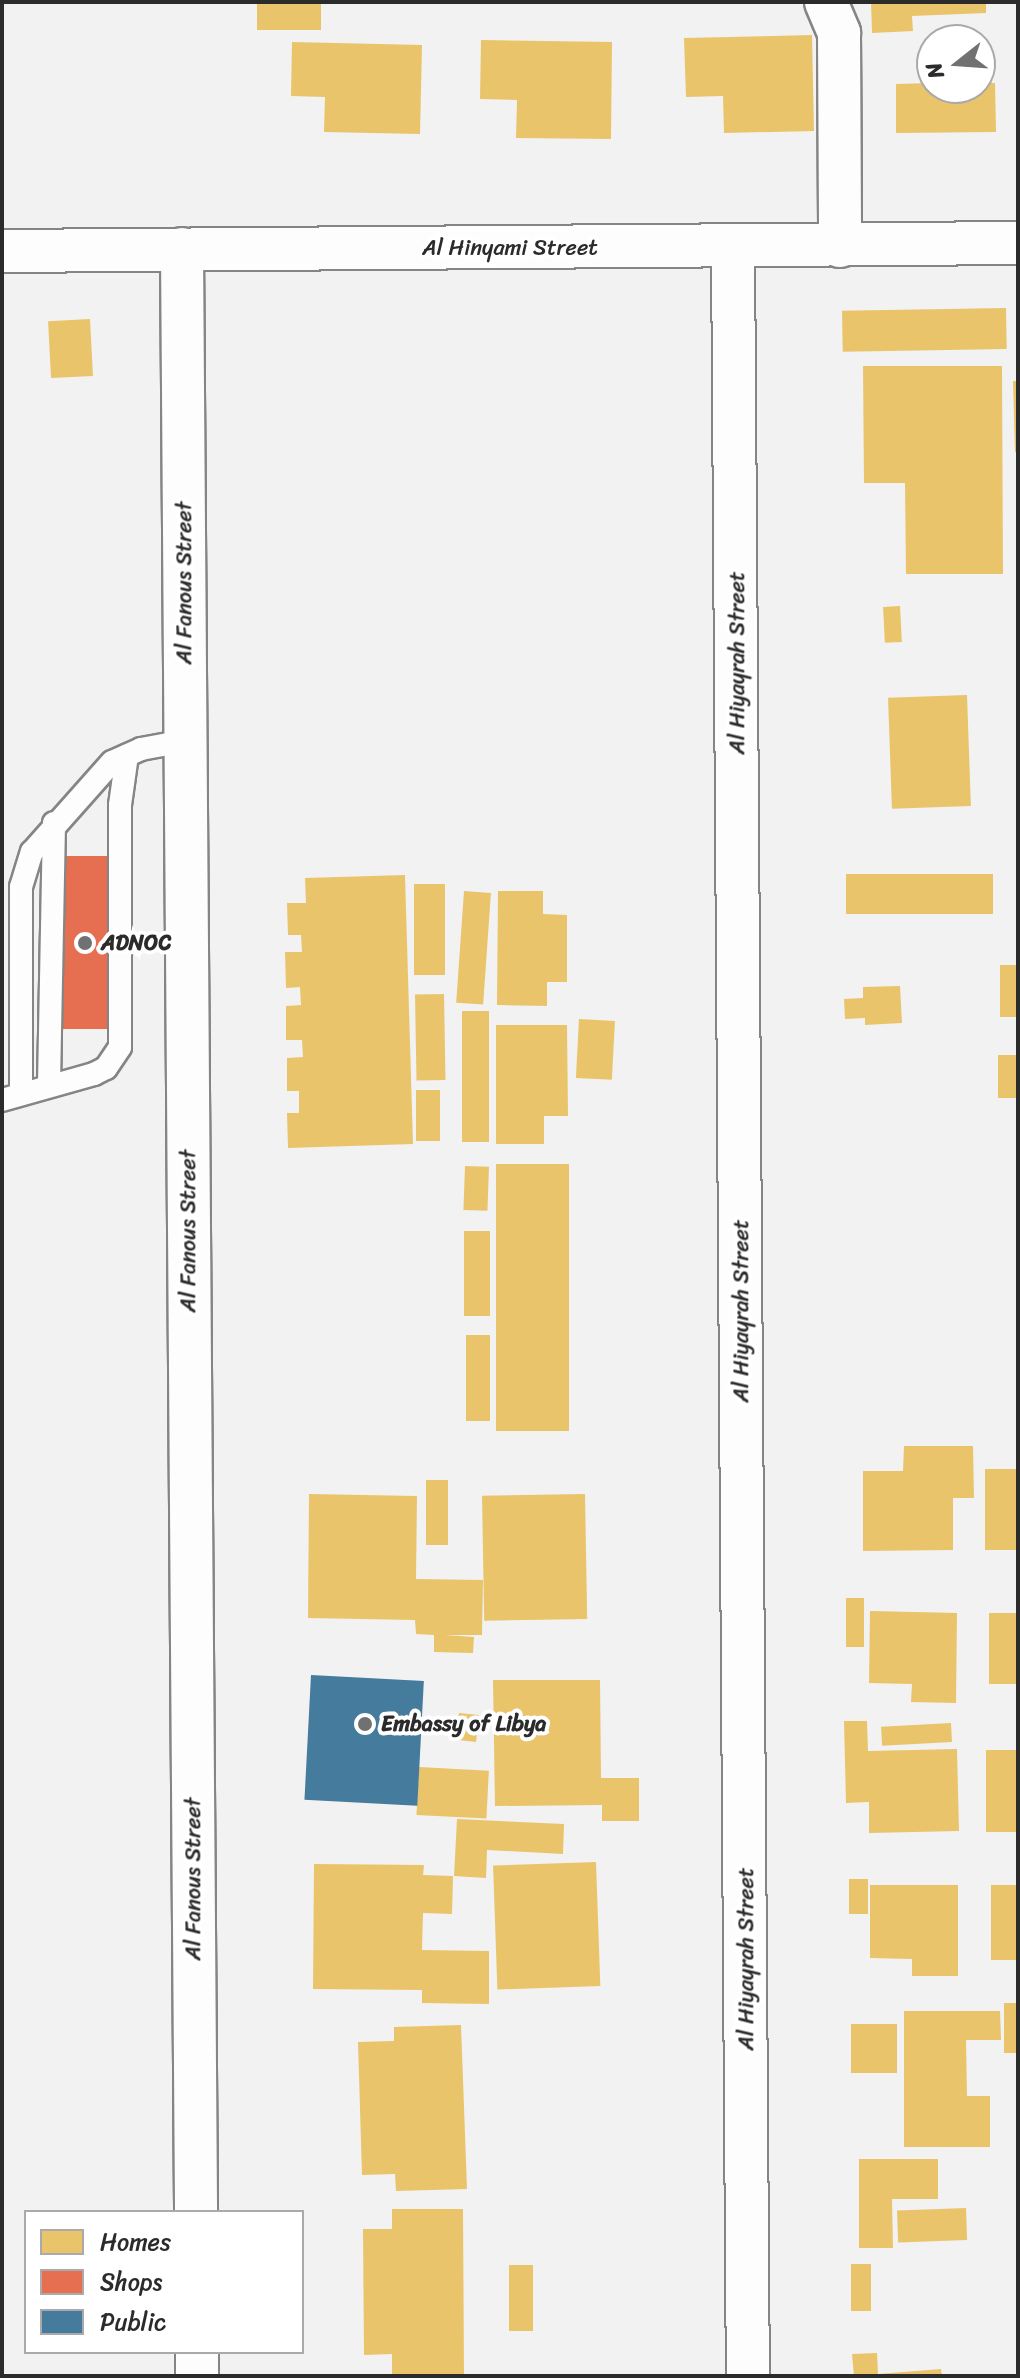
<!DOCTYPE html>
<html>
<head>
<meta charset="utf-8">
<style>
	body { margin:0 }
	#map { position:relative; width:1020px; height:2378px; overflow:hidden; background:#f2f2f2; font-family:Sriracha,sans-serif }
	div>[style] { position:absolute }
	.homes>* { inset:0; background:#e9c46a; transform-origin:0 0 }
	.shops>* { inset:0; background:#e76f51; transform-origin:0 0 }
	.public>* { inset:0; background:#457b9d; transform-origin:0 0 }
	.roads { filter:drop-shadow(2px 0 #858585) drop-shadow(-2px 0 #858585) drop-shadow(0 2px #858585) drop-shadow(0 -2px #858585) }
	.lane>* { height:22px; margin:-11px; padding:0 11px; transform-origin:11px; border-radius:11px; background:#fdfdfd }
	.street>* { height:42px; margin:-21px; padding:0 21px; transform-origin:21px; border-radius:21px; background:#fdfdfd }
	.dots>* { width:22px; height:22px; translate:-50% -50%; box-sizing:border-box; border:4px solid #fff; border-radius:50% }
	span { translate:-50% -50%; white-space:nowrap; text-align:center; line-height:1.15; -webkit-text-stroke:8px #fff; paint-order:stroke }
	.street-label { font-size:22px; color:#2b2b2b }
	.poi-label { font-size:22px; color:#2b2b2b; font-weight:700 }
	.left { translate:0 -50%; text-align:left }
	.frame { position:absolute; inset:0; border:4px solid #2b2b2b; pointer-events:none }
	.legend { position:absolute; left:24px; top:2210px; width:280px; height:144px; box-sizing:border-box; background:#fff; border:2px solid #aaa; margin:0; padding:10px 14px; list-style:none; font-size:24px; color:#2b2b2b }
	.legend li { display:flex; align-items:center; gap:16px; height:40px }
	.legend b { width:40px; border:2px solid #aaa }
	.north { position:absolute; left:916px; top:24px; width:80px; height:80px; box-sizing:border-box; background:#fff; border:2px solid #aaa; border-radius:50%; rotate:253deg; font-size:22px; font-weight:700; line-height:32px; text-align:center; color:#2b2b2b }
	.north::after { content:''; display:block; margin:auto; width:28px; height:36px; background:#717171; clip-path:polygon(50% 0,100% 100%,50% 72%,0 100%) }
</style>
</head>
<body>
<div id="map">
	<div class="homes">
		<div style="left:257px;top:2px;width:64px;height:28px"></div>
		<div style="clip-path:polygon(871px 2px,986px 2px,986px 13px,912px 16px,913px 31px,872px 33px)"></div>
		<div style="clip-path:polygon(812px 35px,814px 131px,724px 133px,723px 96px,686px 97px,684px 38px)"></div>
		<div style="clip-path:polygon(481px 40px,612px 42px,611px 139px,516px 138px,517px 100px,480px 99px)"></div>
		<div style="clip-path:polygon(292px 42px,422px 45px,420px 134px,324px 132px,325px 97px,291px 96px)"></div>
		<div style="clip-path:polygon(932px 83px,932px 88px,980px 88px,980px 83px,995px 83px,996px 132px,896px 133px,896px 84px)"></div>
		<div style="left:1006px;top:308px;width:41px;height:164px;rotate:89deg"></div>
		<div style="left:90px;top:319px;width:57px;height:42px;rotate:87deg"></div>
		<div style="clip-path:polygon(863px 366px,1002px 366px,1003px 574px,906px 574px,905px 483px,864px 483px)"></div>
		<div style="clip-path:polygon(1013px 381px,1018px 381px,1018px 452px,1015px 452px)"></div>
		<div style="left:900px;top:606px;width:36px;height:17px;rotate:87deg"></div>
		<div style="left:967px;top:695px;width:111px;height:79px;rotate:88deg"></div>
		<div style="left:846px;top:874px;width:147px;height:40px"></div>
		<div style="clip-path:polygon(405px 875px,413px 1144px,288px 1148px,287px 1113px,299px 1113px,299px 1091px,287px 1091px,287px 1058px,303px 1057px,302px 1040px,286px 1040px,286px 1006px,301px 1005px,300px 987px,286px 988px,285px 952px,302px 952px,301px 935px,288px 935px,287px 903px,306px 903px,305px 878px)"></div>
		<div style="left:414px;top:884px;width:31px;height:91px"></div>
		<div style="left:464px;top:891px;width:27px;height:112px;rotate:4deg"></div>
		<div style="clip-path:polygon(498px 891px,543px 891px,543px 914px,567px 915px,567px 982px,547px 982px,547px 1006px,497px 1005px)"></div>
		<div style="left:1000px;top:965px;width:18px;height:52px"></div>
		<div style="clip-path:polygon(900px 986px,902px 1023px,865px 1025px,865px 1018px,845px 1019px,844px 999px,863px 998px,863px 987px)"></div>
		<div style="left:444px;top:994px;width:86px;height:29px;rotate:89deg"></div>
		<div style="left:462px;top:1011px;width:27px;height:131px"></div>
		<div style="left:579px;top:1019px;width:36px;height:59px;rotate:3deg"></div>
		<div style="clip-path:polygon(496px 1025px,567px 1025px,568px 1116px,544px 1116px,544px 1144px,496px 1144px)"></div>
		<div style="left:998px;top:1055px;width:20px;height:43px"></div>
		<div style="left:416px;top:1090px;width:24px;height:51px"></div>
		<div style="left:496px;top:1164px;width:73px;height:267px"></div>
		<div style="left:465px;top:1166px;width:24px;height:44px;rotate:2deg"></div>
		<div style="left:464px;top:1231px;width:26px;height:85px"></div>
		<div style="left:466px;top:1335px;width:24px;height:86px"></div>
		<div style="clip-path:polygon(904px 1446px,973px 1446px,974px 1498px,953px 1498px,953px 1550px,863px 1551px,863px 1471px,903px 1471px)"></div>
		<div style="left:1018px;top:1469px;width:81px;height:33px;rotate:90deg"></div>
		<div style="left:426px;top:1480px;width:22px;height:65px"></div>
		<div style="clip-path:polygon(309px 1494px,417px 1496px,416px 1579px,483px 1580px,482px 1635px,445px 1635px,474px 1637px,473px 1653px,434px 1652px,434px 1635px,416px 1634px,415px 1620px,308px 1618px)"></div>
		<div style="left:585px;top:1494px;width:125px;height:103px;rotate:89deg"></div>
		<div style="left:846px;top:1598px;width:18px;height:49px"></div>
		<div style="clip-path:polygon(870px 1611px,957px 1613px,956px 1703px,911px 1702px,912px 1684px,869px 1683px)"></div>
		<div style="left:1018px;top:1613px;width:71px;height:29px;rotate:90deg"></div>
		<div style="clip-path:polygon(493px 1680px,600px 1680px,601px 1778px,639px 1778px,639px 1821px,602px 1821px,602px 1805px,495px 1806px)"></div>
		<div style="left:459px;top:1713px;width:20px;height:27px;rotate:6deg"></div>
		<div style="clip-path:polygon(844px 1721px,867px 1721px,868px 1751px,957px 1749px,959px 1831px,869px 1833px,869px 1802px,846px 1803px)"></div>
		<div style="left:951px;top:1723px;width:19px;height:70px;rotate:87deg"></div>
		<div style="left:986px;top:1750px;width:32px;height:82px"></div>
		<div style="left:419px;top:1767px;width:70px;height:48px;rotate:3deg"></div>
		<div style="clip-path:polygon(457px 1819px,564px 1824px,563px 1854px,487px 1850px,486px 1878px,454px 1876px)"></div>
		<div style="left:596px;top:1862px;width:124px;height:103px;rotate:88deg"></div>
		<div style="clip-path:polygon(314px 1864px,424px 1865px,423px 1875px,453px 1876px,452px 1914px,423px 1913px,422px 1950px,489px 1951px,489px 2004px,422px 2003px,422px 1990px,313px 1989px)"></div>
		<div style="left:849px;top:1879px;width:19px;height:35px"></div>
		<div style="clip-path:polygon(870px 1885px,958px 1885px,958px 1976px,912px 1976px,912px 1959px,870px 1958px)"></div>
		<div style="left:991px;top:1885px;width:27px;height:75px"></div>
		<div style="left:1004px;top:2003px;width:14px;height:50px"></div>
		<div style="clip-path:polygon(904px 2011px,1000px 2011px,1001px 2040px,966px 2040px,967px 2096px,990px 2096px,990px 2147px,904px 2147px)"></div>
		<div style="left:851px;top:2024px;width:46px;height:49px"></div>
		<div style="clip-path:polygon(461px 2025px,467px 2189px,396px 2191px,395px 2174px,362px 2175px,358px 2042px,394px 2041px,394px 2027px)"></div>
		<div style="clip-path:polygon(859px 2159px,938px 2159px,938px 2199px,892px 2199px,893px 2248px,859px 2248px)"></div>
		<div style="left:966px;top:2208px;width:32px;height:69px;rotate:88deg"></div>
		<div style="clip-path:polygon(392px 2209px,463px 2209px,464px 2375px,392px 2375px,392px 2354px,364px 2355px,363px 2229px,392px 2229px)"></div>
		<div style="left:851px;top:2264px;width:20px;height:47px"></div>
		<div style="left:509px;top:2265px;width:24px;height:66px"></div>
		<div style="clip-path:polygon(877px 2353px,878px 2374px,941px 2369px,942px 2376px,854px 2376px,852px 2354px)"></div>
	</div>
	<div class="shops">
		<div style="left:59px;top:856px;width:50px;height:173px"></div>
	</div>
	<div class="public">
		<div style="left:311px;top:1675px;width:113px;height:125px;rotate:3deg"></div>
	</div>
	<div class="roads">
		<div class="lane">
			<div style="left:49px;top:1084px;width:261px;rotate:-88.9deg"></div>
			<div style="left:21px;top:1092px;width:205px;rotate:-90deg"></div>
			<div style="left:21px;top:887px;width:37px;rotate:-73deg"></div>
			<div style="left:32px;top:852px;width:120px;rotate:-48.4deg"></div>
			<div style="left:112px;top:762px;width:32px;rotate:-24deg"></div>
			<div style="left:141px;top:749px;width:44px;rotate:-10.5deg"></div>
			<div style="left:2px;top:1100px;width:96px;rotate:-15.8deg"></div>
			<div style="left:94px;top:1074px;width:13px;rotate:-27deg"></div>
			<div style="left:106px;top:1068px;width:25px;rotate:-56deg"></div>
			<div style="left:120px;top:1047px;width:242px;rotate:-90deg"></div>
			<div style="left:120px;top:805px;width:50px;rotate:-82deg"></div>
		</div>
		<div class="street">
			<div style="left:826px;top:2px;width:34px;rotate:67deg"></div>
			<div style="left:839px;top:33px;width:213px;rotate:89.7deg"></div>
			<div style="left:733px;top:247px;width:2129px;rotate:89.6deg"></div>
			<div style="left:182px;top:249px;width:1963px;rotate:89.59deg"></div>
			<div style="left:2px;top:251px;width:1016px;rotate:-0.45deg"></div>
			<div style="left:197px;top:2352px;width:24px;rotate:90deg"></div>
		</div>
	</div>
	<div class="dots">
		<div style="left:85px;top:943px;background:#717171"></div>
		<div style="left:365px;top:1724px;background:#717171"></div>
	</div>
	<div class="street-label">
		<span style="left:510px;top:248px">Al Hinyami Street</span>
		<span style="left:184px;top:583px;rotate:-90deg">Al Fanous Street</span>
		<span style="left:737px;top:663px;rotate:-90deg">Al Hiyayrah Street</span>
		<span style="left:188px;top:1231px;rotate:-90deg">Al Fanous Street</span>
		<span style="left:741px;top:1311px;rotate:-90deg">Al Hiyayrah Street</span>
		<span style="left:193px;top:1879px;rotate:-90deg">Al Fanous Street</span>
		<span style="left:746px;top:1959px;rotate:-90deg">Al Hiyayrah Street</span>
	</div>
	<div class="poi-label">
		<span class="left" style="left:101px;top:943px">ADNOC</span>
		<span class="left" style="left:381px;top:1724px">Embassy of Libya</span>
	</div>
	<div class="frame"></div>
	<ul class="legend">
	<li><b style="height:22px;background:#e9c46a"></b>Homes</li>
	<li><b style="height:22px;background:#e76f51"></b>Shops</li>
	<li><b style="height:22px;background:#457b9d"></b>Public</li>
	</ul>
	<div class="north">N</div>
</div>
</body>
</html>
